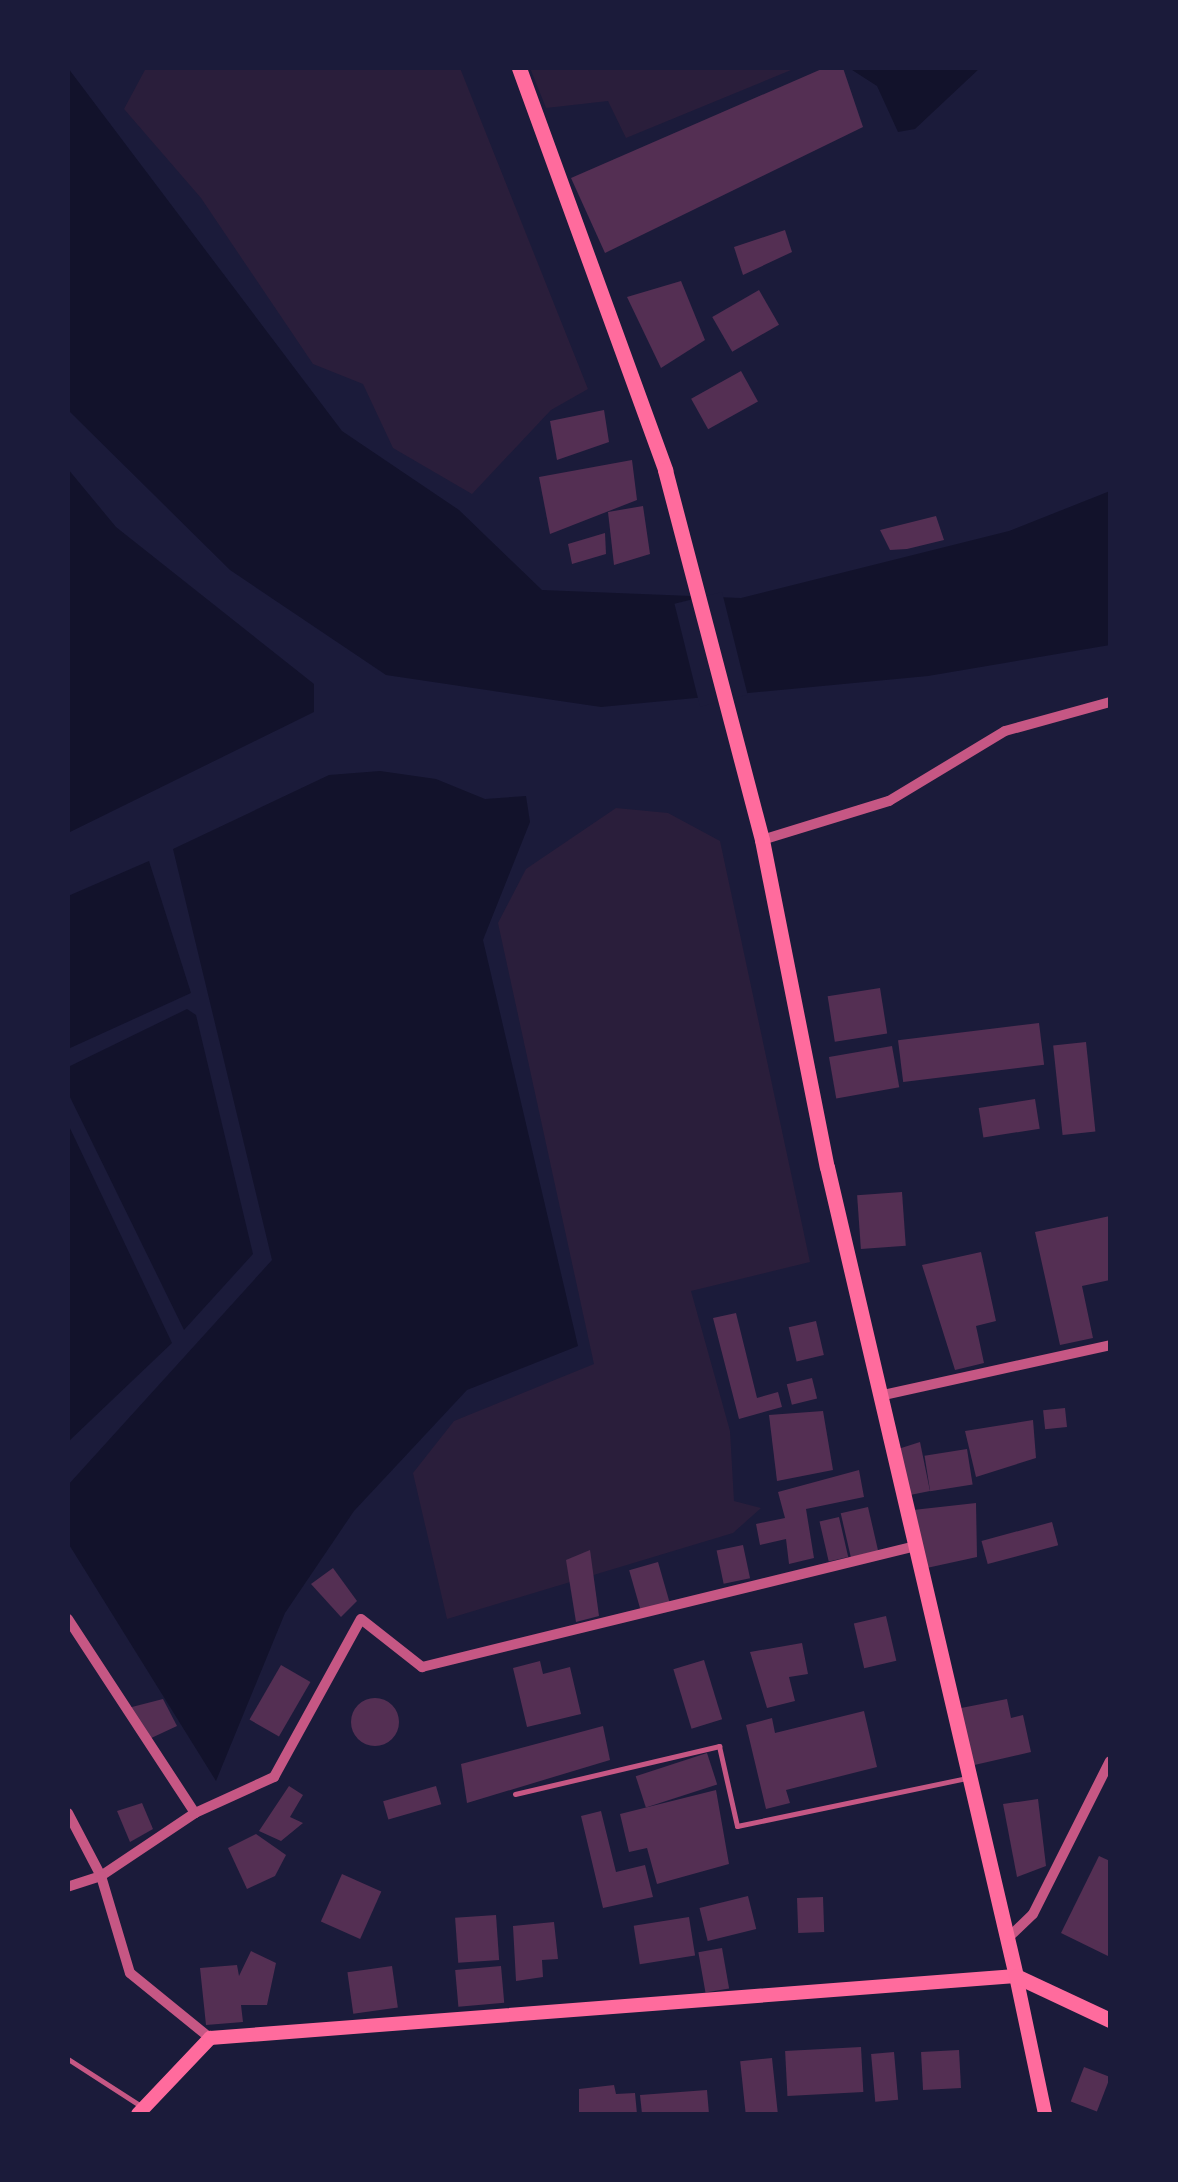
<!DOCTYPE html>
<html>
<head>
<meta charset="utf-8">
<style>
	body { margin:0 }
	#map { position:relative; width:1178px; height:2182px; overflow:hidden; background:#1b1b3a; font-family:Figtree,sans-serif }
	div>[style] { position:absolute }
	.green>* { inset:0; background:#2a1e3b }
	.water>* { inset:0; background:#12122b }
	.pier>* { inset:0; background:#1b1b3a; transform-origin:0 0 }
	.building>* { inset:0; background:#542f53; transform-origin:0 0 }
	.round { border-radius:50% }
	.service>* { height:5px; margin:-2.5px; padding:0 2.5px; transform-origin:2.5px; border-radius:2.5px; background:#c65784 }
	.minor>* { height:10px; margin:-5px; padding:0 5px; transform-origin:5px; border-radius:5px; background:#c65784 }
	.secondary>* { height:14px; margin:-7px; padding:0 7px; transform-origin:7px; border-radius:7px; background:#ff6b9d }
	.primary>* { height:15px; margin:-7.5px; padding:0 7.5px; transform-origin:7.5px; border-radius:7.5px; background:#ff6b9d }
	span { translate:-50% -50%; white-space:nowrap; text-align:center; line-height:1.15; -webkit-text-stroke:10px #1b1b3a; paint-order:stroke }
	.frame { position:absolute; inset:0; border:70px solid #1b1b3a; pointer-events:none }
</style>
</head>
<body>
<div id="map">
	<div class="green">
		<div style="clip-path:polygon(146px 68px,460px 68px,588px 389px,551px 410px,472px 494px,393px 448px,363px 384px,313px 364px,201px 198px,124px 109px)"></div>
		<div style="clip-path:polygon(530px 68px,796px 68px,626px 138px,608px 101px,546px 108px)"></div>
		<div style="clip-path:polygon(616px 808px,668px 813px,720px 841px,810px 1262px,691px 1291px,730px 1431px,734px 1501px,761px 1508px,733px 1533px,447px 1619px,413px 1473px,454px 1421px,594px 1364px,498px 923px,526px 869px)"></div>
	</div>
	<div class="water">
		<div style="clip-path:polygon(68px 68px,342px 431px,459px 510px,542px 590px,741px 598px,1009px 531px,1110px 491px,1110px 645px,928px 676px,601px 707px,386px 675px,230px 570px,68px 410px)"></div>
		<div style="clip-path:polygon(849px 68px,980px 68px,915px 129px,898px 132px,877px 86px)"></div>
		<div style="clip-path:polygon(68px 469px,116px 527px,314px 684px,314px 712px,68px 833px)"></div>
		<div style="clip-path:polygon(380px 771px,436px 779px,485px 799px,526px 796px,530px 822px,483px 940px,578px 1346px,467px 1390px,354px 1511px,285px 1613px,216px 1781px,68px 1543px,68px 1485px,272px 1260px,173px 849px,329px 775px)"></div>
		<div style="clip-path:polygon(149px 861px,191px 993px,68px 1049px,68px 896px)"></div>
		<div style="clip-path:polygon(187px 1009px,196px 1015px,253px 1254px,184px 1330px,68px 1093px,68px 1067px)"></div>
		<div style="clip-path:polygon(68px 1124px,172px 1343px,68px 1442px)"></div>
	</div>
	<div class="pier">
		<div style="left:722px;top:592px;width:106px;height:49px;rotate:76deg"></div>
	</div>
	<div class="building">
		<div style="clip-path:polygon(824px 68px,843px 68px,863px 127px,605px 253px,571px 178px)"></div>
		<div style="clip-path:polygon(785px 230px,792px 252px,743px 275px,734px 247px)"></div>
		<div style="clip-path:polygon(681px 281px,705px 340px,661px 368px,627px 297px)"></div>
		<div style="left:759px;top:290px;width:40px;height:54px;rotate:60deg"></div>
		<div style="left:741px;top:371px;width:35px;height:57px;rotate:61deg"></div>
		<div style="clip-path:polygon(604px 410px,609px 442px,557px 460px,550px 421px)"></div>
		<div style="clip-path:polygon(632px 460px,637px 500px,550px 534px,539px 477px)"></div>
		<div style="clip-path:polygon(643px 506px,650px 554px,614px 565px,608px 512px)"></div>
		<div style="clip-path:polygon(936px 516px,944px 540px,907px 549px,890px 550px,880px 530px)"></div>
		<div style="clip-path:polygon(605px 533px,606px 554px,572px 564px,568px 544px)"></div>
		<div style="left:880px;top:988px;width:46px;height:53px;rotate:81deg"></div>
		<div style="left:1039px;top:1023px;width:42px;height:142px;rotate:83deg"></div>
		<div style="left:1086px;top:1042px;width:90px;height:33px;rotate:84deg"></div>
		<div style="left:892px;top:1046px;width:42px;height:64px;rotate:80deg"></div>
		<div style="left:1035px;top:1099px;width:30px;height:57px;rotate:81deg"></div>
		<div style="left:902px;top:1192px;width:54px;height:45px;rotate:86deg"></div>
		<div style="clip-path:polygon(1110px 1216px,1110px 1280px,1082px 1286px,1093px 1338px,1060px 1345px,1035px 1232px)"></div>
		<div style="clip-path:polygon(981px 1252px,996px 1321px,976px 1326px,984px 1363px,955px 1370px,922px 1265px)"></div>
		<div style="clip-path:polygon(736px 1313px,757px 1398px,778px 1392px,782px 1407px,739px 1419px,713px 1318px)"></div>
		<div style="left:816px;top:1321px;width:35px;height:28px;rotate:77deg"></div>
		<div style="left:812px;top:1378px;width:21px;height:26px;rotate:76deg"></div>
		<div style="left:1065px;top:1408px;width:19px;height:22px;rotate:84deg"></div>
		<div style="clip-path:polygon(823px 1411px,833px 1470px,777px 1481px,769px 1415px)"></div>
		<div style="clip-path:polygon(1033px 1420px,1036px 1458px,976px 1477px,965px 1431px)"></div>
		<div style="clip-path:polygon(920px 1442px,930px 1491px,910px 1495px,895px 1450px)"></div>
		<div style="left:967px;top:1449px;width:36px;height:43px;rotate:81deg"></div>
		<div style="clip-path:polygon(859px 1470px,864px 1497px,806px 1509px,814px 1558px,789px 1564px,786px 1539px,760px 1545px,756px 1524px,785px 1518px,778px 1492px)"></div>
		<div style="clip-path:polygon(976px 1503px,977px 1557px,922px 1569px,913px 1510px)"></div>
		<div style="left:868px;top:1507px;width:45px;height:28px;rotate:77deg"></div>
		<div style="left:839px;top:1517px;width:41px;height:20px;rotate:77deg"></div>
		<div style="left:1052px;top:1522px;width:24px;height:73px;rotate:75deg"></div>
		<div style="left:743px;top:1545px;width:34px;height:27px;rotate:78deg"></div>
		<div style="clip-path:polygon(590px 1550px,599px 1616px,576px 1622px,566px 1560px)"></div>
		<div style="left:658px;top:1562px;width:44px;height:30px;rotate:74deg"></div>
		<div style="clip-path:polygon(333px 1568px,357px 1601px,341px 1617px,311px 1584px)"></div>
		<div style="left:886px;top:1616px;width:46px;height:33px;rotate:77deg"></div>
		<div style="clip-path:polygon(802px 1643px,808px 1674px,789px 1677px,795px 1701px,767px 1708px,750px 1652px)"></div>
		<div style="left:704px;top:1660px;width:62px;height:32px;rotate:73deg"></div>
		<div style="clip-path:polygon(540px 1661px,543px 1674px,570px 1667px,581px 1714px,527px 1727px,513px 1668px)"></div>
		<div style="left:281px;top:1665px;width:34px;height:63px;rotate:30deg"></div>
		<div class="round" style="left:351px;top:1698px;width:48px;height:48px"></div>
		<div style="clip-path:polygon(163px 1699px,177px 1726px,147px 1740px,128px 1708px)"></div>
		<div style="clip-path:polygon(1007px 1699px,1011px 1718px,1023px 1715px,1031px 1752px,970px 1766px,956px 1709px)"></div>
		<div style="clip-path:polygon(864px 1711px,877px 1767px,786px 1790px,790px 1803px,766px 1809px,746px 1725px,772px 1718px,775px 1733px)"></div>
		<div style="clip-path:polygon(603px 1726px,610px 1760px,467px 1803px,461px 1764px)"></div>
		<div style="left:707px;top:1753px;width:33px;height:75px;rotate:72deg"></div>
		<div style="clip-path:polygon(289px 1786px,303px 1795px,290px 1817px,303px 1823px,281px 1841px,259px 1831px)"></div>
		<div style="left:436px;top:1786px;width:19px;height:55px;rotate:74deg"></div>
		<div style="clip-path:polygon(716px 1790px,729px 1864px,657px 1884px,647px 1848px,629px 1852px,620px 1814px)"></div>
		<div style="clip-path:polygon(1038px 1799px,1046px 1866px,1017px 1877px,1003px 1804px)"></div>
		<div style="clip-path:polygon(142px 1803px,153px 1829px,130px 1842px,117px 1811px)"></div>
		<div style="clip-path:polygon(601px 1811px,616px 1872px,645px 1865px,653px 1897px,603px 1908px,581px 1816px)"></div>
		<div style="clip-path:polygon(256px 1834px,286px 1855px,275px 1876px,247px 1889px,228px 1848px)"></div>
		<div style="clip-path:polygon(1099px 1856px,1110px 1861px,1110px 1957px,1061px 1933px)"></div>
		<div style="left:342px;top:1874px;width:43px;height:52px;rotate:24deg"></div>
		<div style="left:748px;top:1896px;width:34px;height:50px;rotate:76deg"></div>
		<div style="left:823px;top:1897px;width:35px;height:26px;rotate:88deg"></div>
		<div style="left:496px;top:1915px;width:45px;height:41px;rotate:86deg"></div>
		<div style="left:689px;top:1917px;width:39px;height:56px;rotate:81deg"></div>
		<div style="clip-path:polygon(554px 1922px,558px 1959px,542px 1960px,543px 1977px,516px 1981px,513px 1926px)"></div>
		<div style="left:722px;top:1948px;width:41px;height:24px;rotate:80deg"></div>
		<div style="clip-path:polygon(251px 1951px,276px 1963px,267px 2005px,241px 2005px,243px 2022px,206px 2025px,200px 1968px,237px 1965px,239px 1976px)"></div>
		<div style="left:392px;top:1966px;width:42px;height:45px;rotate:82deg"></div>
		<div style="left:501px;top:1966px;width:37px;height:46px;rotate:85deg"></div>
		<div style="left:861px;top:2047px;width:45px;height:76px;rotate:87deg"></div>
		<div style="left:959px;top:2050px;width:38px;height:38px;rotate:87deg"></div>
		<div style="left:894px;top:2052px;width:48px;height:23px;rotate:85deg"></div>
		<div style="left:772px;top:2058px;width:56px;height:32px;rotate:84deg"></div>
		<div style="left:1084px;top:2067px;width:28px;height:37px;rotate:21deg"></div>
		<div style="clip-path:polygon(614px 2085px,616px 2094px,635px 2093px,637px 2114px,579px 2114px,579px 2089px)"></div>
		<div style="clip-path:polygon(707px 2090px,709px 2114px,642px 2114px,640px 2095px)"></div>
	</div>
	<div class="service">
		<div style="left:515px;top:1794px;width:210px;rotate:-13.2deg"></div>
		<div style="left:719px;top:1746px;width:82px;rotate:77.3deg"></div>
		<div style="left:737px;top:1826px;width:234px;rotate:-11.8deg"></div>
		<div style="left:68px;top:2059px;width:87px;rotate:32.8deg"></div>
	</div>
	<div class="minor">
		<div style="left:762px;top:840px;width:133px;rotate:-17.1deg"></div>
		<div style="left:889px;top:801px;width:135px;rotate:-31.1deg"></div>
		<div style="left:1005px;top:731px;width:109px;rotate:-15.4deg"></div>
		<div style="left:879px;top:1396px;width:237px;rotate:-12.4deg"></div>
		<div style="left:68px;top:1619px;width:232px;rotate:56.8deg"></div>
		<div style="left:195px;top:1813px;width:113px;rotate:146.2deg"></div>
		<div style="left:101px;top:1876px;width:35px;rotate:162deg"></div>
		<div style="left:68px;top:1813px;width:71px;rotate:62.4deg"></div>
		<div style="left:101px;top:1876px;width:101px;rotate:73.4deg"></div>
		<div style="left:130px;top:1973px;width:103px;rotate:39.1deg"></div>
		<div style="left:195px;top:1813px;width:87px;rotate:-24.5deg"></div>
		<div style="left:274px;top:1777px;width:180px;rotate:-61.2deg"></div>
		<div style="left:361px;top:1619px;width:78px;rotate:38.2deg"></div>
		<div style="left:422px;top:1667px;width:509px;rotate:-13.76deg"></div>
		<div style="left:1006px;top:1940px;width:37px;rotate:-44deg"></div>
		<div style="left:1033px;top:1914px;width:171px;rotate:-63.3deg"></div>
	</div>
	<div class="secondary">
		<div style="left:138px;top:2114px;width:105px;rotate:-46.5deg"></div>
		<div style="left:210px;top:2038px;width:808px;rotate:-4.4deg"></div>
		<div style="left:1016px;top:1976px;width:141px;rotate:78.1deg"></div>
	</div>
	<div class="primary">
		<div style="left:519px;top:68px;width:428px;rotate:70deg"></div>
		<div style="left:665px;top:470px;width:383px;rotate:75.3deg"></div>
		<div style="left:762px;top:840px;width:333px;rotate:78.8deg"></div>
		<div style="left:827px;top:1167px;width:831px;rotate:76.85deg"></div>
		<div style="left:1016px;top:1976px;width:104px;rotate:25.1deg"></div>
	</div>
	<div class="frame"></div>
</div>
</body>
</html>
